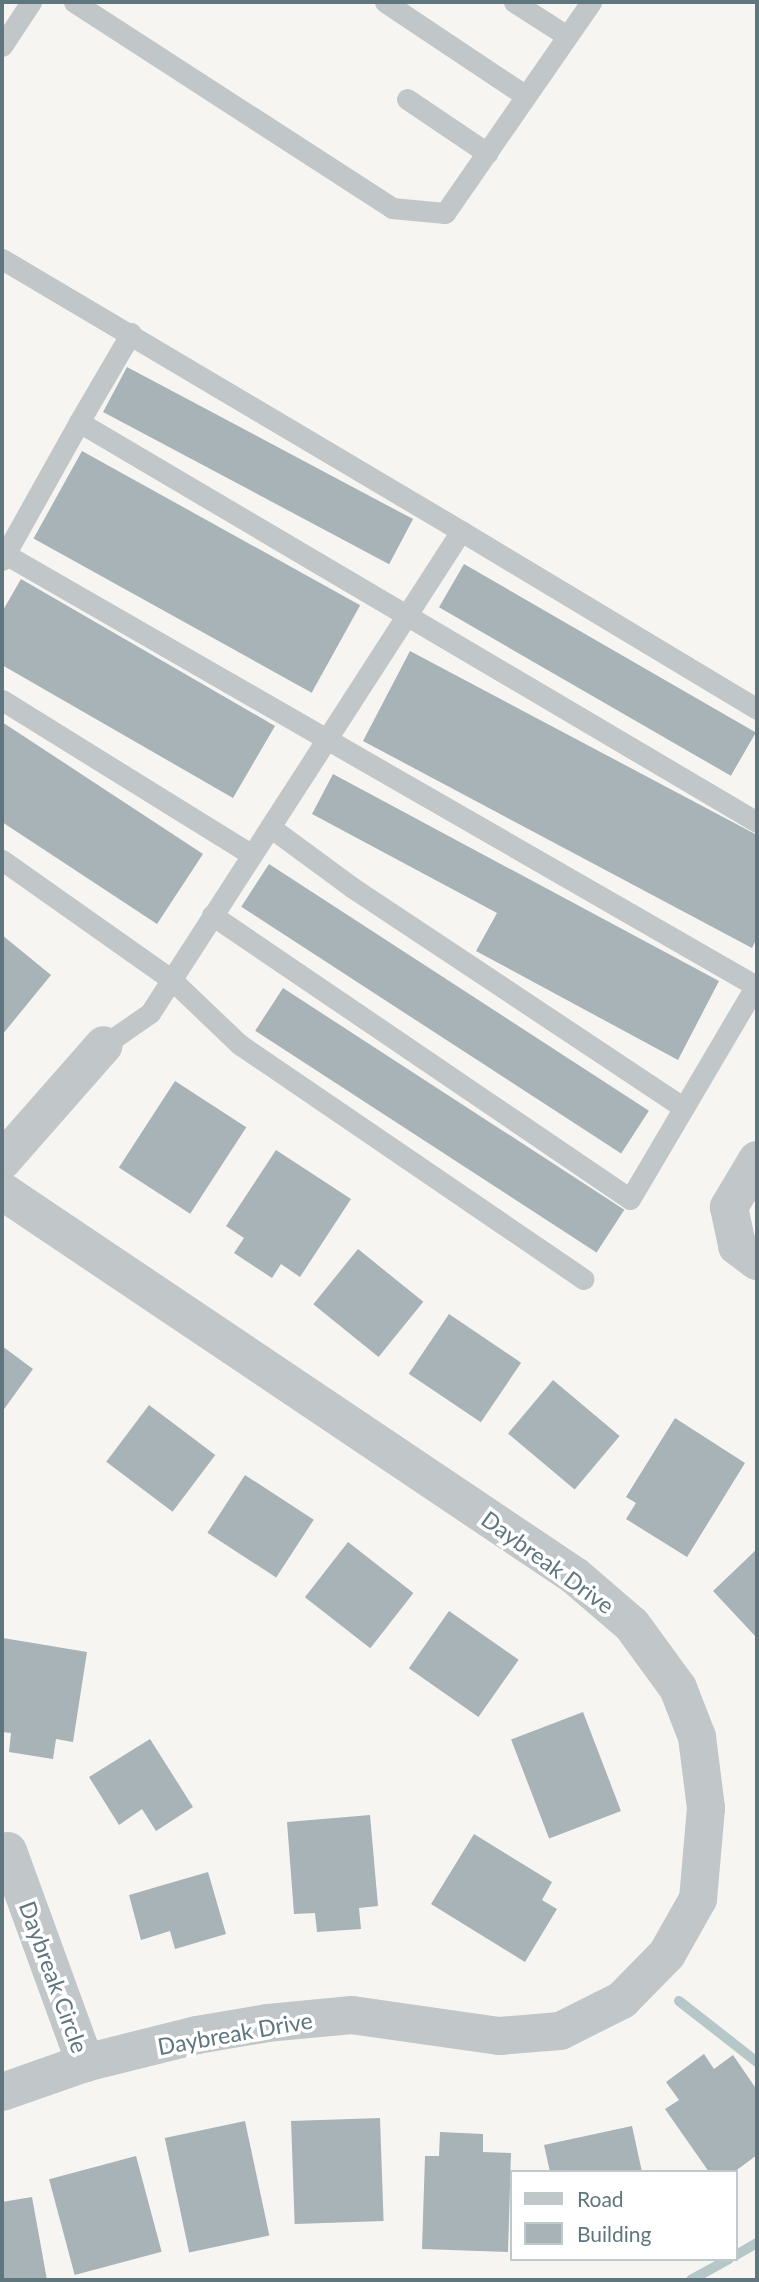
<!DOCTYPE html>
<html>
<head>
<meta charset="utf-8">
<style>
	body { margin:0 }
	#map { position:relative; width:759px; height:2282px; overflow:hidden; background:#f6f5f2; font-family:Lato,sans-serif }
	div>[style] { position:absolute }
	.stream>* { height:10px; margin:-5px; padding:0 5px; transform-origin:5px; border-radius:5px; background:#b6c7c8 }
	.building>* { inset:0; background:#a7b3b6; transform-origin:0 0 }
	.service>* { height:21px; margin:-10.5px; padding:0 10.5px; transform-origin:10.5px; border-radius:10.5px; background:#c1c6c8 }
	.minor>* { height:38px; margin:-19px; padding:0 19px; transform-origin:19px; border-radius:19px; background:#c1c6c8 }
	span { translate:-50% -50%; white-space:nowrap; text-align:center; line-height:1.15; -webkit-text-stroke:7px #fff; paint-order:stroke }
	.street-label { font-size:23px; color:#60767e }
	.frame { position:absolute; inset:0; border:4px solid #60767e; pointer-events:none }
	.legend { position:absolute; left:510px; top:2170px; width:228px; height:91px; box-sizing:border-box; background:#fff; border:2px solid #bfc8cb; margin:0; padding:9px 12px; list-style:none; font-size:21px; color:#60767e }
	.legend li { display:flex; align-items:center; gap:14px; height:35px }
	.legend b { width:35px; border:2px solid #bfc8cb }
</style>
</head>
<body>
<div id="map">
	<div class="stream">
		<div style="left:679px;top:2001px;width:99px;rotate:38deg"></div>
		<div style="left:736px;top:2255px;width:24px;rotate:-30deg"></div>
		<div style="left:691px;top:2280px;width:43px;rotate:-28.9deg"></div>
	</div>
	<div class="building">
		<div style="left:127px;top:367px;width:324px;height:51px;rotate:28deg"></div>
		<div style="left:82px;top:451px;width:318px;height:100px;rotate:29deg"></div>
		<div style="left:464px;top:564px;width:337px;height:50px;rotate:30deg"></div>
		<div style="clip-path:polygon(21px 579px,275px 726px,233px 798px,2px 665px,2px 612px)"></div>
		<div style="clip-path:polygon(410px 651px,757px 835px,757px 938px,752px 948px,363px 741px)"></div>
		<div style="clip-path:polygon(2px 722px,203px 854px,157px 924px,2px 822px)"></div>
		<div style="clip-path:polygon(333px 774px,719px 981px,678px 1060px,476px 951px,497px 913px,312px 814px)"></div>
		<div style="left:269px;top:864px;width:453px;height:51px;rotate:33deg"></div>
		<div style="clip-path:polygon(2px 935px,51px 975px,2px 1035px)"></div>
		<div style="left:283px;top:988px;width:407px;height:51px;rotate:33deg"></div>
		<div style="left:175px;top:1081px;width:85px;height:103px;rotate:33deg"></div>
		<div style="clip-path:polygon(276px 1150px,351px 1199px,300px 1277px,281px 1264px,272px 1278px,234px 1253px,244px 1238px,226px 1226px)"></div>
		<div style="left:358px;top:1249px;width:84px;height:71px;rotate:39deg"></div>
		<div style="left:449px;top:1314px;width:87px;height:72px;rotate:34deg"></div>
		<div style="clip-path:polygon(2px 1346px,33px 1369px,2px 1412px)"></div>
		<div style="left:553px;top:1380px;width:87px;height:70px;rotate:40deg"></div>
		<div style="left:149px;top:1405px;width:83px;height:71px;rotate:37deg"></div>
		<div style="clip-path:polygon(675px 1418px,745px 1463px,687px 1557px,626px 1519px,636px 1503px,626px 1497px)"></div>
		<div style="left:245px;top:1475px;width:82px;height:69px;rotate:33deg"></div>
		<div style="left:348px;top:1542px;width:83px;height:70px;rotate:38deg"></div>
		<div style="clip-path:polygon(757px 1549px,757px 1635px,756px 1637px,713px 1591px)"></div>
		<div style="left:449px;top:1611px;width:85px;height:70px;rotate:35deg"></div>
		<div style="clip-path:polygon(3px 1638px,87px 1652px,73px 1742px,56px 1739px,53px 1759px,9px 1752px,11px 1733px,2px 1732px)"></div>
		<div style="left:583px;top:1712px;width:106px;height:77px;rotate:69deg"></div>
		<div style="clip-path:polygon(150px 1739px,193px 1807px,156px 1831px,142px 1809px,119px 1825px,89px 1777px)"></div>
		<div style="clip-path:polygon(370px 1815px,378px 1906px,359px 1908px,361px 1929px,317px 1932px,315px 1913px,294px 1914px,287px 1822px)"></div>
		<div style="clip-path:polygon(474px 1834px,552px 1882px,542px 1900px,557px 1909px,525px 1962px,431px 1904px)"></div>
		<div style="clip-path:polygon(208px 1872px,226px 1934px,175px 1949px,170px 1931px,141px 1940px,129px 1895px)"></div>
		<div style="clip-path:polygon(704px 2054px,714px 2069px,733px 2055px,757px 2090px,757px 2155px,734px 2172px,709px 2172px,665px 2109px,679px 2100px,666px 2082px)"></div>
		<div style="left:380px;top:2118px;width:103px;height:89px;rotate:88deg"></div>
		<div style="left:245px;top:2121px;width:117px;height:82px;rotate:78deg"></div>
		<div style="clip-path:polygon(632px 2126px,642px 2172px,550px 2172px,544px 2145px)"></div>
		<div style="clip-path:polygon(440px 2132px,483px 2134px,483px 2152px,511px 2153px,508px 2252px,422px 2249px,425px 2156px,439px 2156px)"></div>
		<div style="left:136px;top:2156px;width:99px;height:90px;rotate:75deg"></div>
		<div style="clip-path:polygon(32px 2197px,47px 2280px,2px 2280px,2px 2202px)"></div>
	</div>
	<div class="service">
		<div style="left:74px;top:2px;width:379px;rotate:32.9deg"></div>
		<div style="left:392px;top:208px;width:53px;rotate:5.4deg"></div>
		<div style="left:445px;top:213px;width:257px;rotate:-55.3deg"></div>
		<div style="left:385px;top:2px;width:169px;rotate:33.7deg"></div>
		<div style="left:514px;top:2px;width:63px;rotate:32.7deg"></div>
		<div style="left:2px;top:46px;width:53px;rotate:-56.6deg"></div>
		<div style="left:407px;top:99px;width:97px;rotate:34deg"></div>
		<div style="left:2px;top:259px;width:534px;rotate:30.65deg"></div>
		<div style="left:461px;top:531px;width:574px;rotate:122.83deg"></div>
		<div style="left:150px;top:1013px;width:56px;rotate:145.2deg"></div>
		<div style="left:131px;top:333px;width:103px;rotate:120.3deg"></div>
		<div style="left:79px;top:422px;width:787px;rotate:30.54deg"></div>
		<div style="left:461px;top:531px;width:345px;rotate:31deg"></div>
		<div style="left:5px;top:554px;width:866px;rotate:29.91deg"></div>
		<div style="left:2px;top:560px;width:158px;rotate:-60.8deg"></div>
		<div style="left:2px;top:700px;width:294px;rotate:31.8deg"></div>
		<div style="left:270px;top:827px;width:103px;rotate:36.3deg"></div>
		<div style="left:353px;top:888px;width:397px;rotate:33.6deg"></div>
		<div style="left:2px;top:860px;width:207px;rotate:35.2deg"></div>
		<div style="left:171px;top:979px;width:94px;rotate:43.7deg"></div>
		<div style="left:239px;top:1044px;width:417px;rotate:34.3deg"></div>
		<div style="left:212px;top:915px;width:505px;rotate:34.19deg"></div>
		<div style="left:630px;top:1199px;width:251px;rotate:-59.5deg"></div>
	</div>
	<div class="minor">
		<div style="left:757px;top:1160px;width:55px;rotate:120.8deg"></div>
		<div style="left:729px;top:1207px;width:40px;rotate:78deg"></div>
		<div style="left:737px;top:1246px;width:25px;rotate:37deg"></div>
		<div style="left:2px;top:1161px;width:154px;rotate:-48.7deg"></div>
		<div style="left:2px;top:1191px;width:690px;rotate:33.9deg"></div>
		<div style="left:575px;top:1576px;width:75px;rotate:40.7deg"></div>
		<div style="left:632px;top:1625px;width:78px;rotate:53.9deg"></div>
		<div style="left:678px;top:1688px;width:53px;rotate:68.8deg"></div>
		<div style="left:697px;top:1737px;width:72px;rotate:82.8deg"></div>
		<div style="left:706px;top:1808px;width:91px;rotate:95deg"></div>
		<div style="left:698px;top:1899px;width:63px;rotate:119.4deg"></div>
		<div style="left:667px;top:1954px;width:64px;rotate:134.4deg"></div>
		<div style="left:622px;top:2000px;width:69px;rotate:153.4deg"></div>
		<div style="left:560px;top:2031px;width:61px;rotate:175.3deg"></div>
		<div style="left:499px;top:2036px;width:148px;rotate:-171.9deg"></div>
		<div style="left:352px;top:2015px;width:84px;rotate:174.6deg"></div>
		<div style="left:268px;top:2023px;width:72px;rotate:170.4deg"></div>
		<div style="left:197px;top:2035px;width:115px;rotate:166deg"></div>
		<div style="left:85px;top:2063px;width:88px;rotate:160.7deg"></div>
		<div style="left:8px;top:1851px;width:226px;rotate:70deg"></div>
	</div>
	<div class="street-label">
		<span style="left:548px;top:1562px;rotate:36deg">Daybreak Drive</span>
		<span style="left:54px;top:1977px;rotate:70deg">Daybreak Circle</span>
		<span style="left:235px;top:2033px;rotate:-10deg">Daybreak Drive</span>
	</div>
	<div class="frame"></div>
	<ul class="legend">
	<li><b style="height:9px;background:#c1c6c8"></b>Road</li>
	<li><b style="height:19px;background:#a7b3b6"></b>Building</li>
	</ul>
</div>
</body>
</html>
